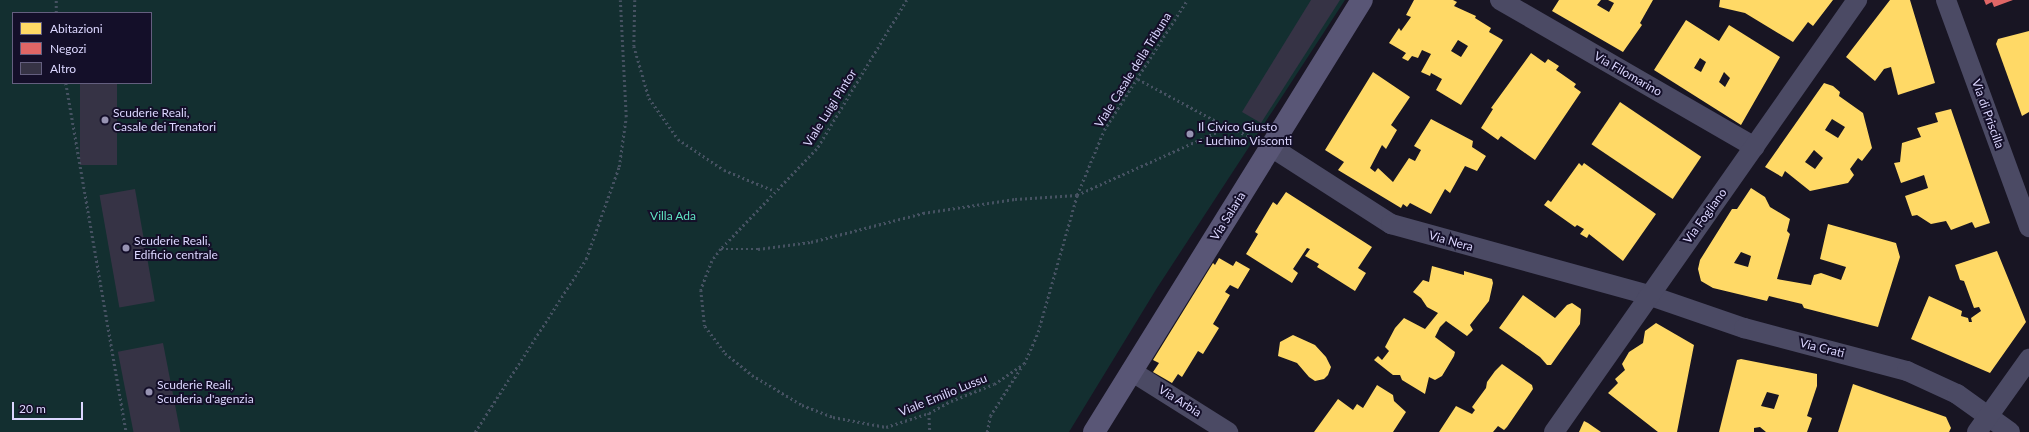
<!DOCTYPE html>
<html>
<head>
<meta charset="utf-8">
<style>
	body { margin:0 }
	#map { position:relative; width:2029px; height:432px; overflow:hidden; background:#181523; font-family:Lato,sans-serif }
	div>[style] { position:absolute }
	.green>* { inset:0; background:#132f30 }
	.homes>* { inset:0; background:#ffd966; transform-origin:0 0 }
	.shops>* { inset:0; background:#e06666 }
	.building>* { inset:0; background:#363345; transform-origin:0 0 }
	.path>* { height:2.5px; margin-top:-1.25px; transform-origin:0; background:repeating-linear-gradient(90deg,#465262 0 2px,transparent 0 5px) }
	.minor>* { height:20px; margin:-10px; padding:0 10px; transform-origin:10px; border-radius:10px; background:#4b4a64 }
	.secondary>* { height:22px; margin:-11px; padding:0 11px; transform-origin:11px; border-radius:11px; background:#595676 }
	.dots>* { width:11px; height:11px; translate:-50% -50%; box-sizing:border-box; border:2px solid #140f29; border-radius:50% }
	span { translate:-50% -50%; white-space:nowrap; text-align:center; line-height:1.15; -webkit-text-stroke:4px #140f29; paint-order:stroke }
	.street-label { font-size:12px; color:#dcd7ff }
	.poi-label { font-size:12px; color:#dcd7ff }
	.left { translate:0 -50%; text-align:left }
	.park-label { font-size:12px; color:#5fe4c2 }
	.legend { position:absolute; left:12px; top:12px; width:140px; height:72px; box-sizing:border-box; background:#140f29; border:1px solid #645f7f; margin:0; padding:5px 7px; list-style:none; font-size:12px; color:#dcd7ff }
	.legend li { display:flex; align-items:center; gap:8px; height:20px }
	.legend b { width:20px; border:1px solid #645f7f }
	.scale { position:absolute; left:12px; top:402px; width:71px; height:18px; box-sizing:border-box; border:2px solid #dcd7ff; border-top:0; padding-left:5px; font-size:12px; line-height:14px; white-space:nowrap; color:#dcd7ff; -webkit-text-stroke:3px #140f29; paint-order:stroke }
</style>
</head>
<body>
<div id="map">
	<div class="green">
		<div style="clip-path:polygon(evenodd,0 0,1345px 0,1157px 288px,1069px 432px,0 432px,0 0,13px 13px,151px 13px,151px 83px,13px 83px,13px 13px)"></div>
	</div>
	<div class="homes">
		<div style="clip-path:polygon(evenodd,1414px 0,1453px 0,1457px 2px,1454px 6px,1476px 16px,1475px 18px,1491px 28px,1489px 32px,1503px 40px,1461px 105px,1436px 90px,1442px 79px,1431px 73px,1430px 76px,1421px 72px,1431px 54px,1422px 50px,1418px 58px,1412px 56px,1408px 61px,1402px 58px,1406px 53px,1389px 43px,1399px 28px,1401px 31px,1411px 17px,1406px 15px,1414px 0,1458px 40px,1468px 46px,1461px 57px,1451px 51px,1458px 40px)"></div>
		<div style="clip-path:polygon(1559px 0,1601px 0,1597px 5px,1609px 12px,1614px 3px,1608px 0,1653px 0,1640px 23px,1642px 25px,1623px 52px,1552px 11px)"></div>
		<div style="clip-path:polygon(1720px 0,1833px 0,1813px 26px,1808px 22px,1793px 42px,1745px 13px,1719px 7px)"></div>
		<div style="clip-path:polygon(1890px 0,1910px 0,1935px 83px,1898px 95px,1891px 67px,1884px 69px,1875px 81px,1846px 57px)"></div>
		<div style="clip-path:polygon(evenodd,1686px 20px,1719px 41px,1729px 25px,1780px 57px,1741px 125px,1654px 70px,1686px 20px,1700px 58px,1706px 62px,1701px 72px,1694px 68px,1700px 58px,1686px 20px,1724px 72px,1730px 78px,1725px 87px,1719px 82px,1724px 72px)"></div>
		<div style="clip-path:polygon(2029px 31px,2029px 112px,2022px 116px,1996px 44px,1998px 39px)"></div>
		<div style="clip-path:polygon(1531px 53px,1545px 63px,1548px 59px,1559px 66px,1556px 70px,1576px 84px,1574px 87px,1581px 92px,1535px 160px,1501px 136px,1498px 140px,1481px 128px,1493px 109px,1491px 108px)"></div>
		<div style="clip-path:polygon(1373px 72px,1410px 97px,1391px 125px,1397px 130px,1386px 149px,1382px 145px,1370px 168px,1375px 172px,1378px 168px,1393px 182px,1409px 158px,1415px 161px,1421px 150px,1414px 146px,1431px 119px,1473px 141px,1472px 147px,1486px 156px,1477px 171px,1465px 166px,1450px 193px,1445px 189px,1431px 214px,1410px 203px,1407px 207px,1403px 204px,1401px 208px,1338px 170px,1344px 162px,1325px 150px)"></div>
		<div style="clip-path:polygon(evenodd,1824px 83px,1833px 86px,1840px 92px,1839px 96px,1863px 113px,1872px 148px,1862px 161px,1858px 158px,1850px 169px,1854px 175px,1848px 183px,1810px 191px,1785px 171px,1782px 177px,1765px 167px,1824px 83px,1832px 119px,1845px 127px,1838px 138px,1825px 130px,1832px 119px,1824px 83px,1814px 150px,1823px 158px,1815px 169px,1805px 162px,1814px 150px)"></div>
		<div style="left:1620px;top:102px;width:98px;height:51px;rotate:34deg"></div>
		<div style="clip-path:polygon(1951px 109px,1990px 223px,1975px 228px,1972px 222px,1951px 230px,1946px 221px,1931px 224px,1917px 215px,1912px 216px,1905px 196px,1928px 188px,1924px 175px,1901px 183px,1894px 163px,1900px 162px,1902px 143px,1921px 137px,1917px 128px,1938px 122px,1935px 113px)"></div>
		<div style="clip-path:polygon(1579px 163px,1582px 166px,1584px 163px,1656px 214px,1623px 261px,1589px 234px,1587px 238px,1580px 234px,1584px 229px,1577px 225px,1575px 227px,1544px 205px,1548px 200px,1551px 202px)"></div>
		<div style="clip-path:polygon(evenodd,1751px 188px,1765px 197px,1770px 207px,1790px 219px,1787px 231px,1790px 234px,1777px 279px,1811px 285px,1814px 275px,1821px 273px,1841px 280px,1846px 267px,1820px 259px,1828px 224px,1896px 243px,1900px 257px,1878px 327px,1804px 308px,1802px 304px,1769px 296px,1767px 301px,1713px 288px,1701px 281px,1698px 269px,1700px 260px,1732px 209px,1737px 209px,1751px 188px,1741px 252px,1751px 256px,1748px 267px,1734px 263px,1741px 252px)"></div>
		<div style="clip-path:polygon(1286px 192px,1372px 247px,1358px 268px,1366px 273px,1355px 291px,1317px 267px,1319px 264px,1305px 256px,1310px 249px,1307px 248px,1293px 269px,1298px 273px,1292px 283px,1246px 254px,1258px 234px,1255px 232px,1273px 202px,1277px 205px)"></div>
		<div style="clip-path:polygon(1997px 251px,2026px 322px,1990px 373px,1911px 339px,1929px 296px,1962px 311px,1961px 316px,1968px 318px,1969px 322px,1972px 322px,1971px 318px,1981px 311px,1979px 307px,1974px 308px,1964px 281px,1960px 280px,1955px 265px)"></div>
		<div style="clip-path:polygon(1219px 258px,1233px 266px,1236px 261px,1250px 269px,1238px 289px,1230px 285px,1225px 292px,1230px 295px,1213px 324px,1219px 328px,1203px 354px,1198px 351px,1182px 377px,1178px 374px,1172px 383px,1153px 372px,1159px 363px,1153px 360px,1213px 263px,1215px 265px)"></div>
		<div style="clip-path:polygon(1432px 266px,1464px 275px,1464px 271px,1492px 279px,1493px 283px,1489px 301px,1470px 325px,1473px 330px,1467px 336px,1446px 321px,1440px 327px,1435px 337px,1455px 352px,1454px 356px,1442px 376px,1435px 380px,1429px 377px,1425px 394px,1402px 380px,1400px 375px,1393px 375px,1374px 360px,1378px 356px,1382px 360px,1389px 351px,1385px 347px,1395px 328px,1404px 318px,1425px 329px,1438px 313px,1427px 307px,1421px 298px,1413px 292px,1423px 280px,1429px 282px)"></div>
		<div style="clip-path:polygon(1523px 295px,1555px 318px,1567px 305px,1572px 303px,1581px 309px,1580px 324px,1551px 365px,1547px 365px,1540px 357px,1499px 328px)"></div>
		<div style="clip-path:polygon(1656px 323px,1694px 345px,1677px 432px,1658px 432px,1608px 393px,1618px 383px,1615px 379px,1625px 370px,1622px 364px,1629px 352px,1643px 343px,1645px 331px)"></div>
		<div style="clip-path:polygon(1293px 335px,1315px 345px,1326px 357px,1331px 367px,1328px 375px,1324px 379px,1315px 381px,1309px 377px,1297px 363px,1278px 356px,1280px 342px)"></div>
		<div style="clip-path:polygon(evenodd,1741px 359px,1817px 374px,1817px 386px,1807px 416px,1812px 418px,1807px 432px,1766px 432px,1760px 427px,1754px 428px,1754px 432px,1719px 432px,1737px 360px,1741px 359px,1767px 392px,1779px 395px,1774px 409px,1761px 406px,1767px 392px)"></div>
		<div style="clip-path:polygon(1502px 364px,1532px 385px,1533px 389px,1507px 427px,1504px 430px,1498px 426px,1493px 432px,1439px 432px,1456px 406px,1472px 414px,1475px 410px,1472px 407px,1486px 388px,1487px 382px,1495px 371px)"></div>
		<div style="clip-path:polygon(1853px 384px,1946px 417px,1951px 428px,1949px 432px,1838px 432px)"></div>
		<div style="clip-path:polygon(1377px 385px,1393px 395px,1394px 401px,1406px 412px,1393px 432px,1314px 432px,1338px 399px,1353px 410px,1357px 404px,1363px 408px)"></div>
		<div style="clip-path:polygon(1584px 421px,1588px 423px,1601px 432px,1579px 432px)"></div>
	</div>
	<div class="shops">
		<div style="clip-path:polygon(1984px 0,2013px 0,1994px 7px,1992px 2px,1986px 5px)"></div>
	</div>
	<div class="building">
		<div style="clip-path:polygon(1311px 0,1340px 0,1261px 123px,1242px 112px)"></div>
		<div style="left:80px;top:83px;width:37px;height:82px"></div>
		<div style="left:135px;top:189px;width:114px;height:36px;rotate:80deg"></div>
		<div style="left:163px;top:343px;width:91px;height:46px;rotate:79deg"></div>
	</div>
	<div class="path">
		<div style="left:635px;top:0;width:46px;rotate:91.2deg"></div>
		<div style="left:634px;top:46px;width:54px;rotate:73.9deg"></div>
		<div style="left:649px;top:98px;width:50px;rotate:54.7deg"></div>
		<div style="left:678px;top:139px;width:55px;rotate:34deg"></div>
		<div style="left:724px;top:170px;width:55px;rotate:22.4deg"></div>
		<div style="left:907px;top:0;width:174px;rotate:121.1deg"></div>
		<div style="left:817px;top:149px;width:139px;rotate:133.8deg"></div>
		<div style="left:721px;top:249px;width:15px;rotate:127deg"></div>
		<div style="left:712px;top:261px;width:31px;rotate:111deg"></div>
		<div style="left:701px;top:290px;width:36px;rotate:84deg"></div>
		<div style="left:705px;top:326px;width:34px;rotate:53deg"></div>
		<div style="left:725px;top:353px;width:35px;rotate:39deg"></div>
		<div style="left:752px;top:375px;width:58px;rotate:31deg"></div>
		<div style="left:802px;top:405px;width:33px;rotate:21deg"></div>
		<div style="left:833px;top:417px;width:54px;rotate:10.7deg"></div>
		<div style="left:886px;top:427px;width:45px;rotate:-18deg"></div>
		<div style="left:929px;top:413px;width:25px;rotate:-29deg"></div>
		<div style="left:951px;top:401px;width:46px;rotate:-21.6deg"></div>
		<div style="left:994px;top:384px;width:36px;rotate:-34deg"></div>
		<div style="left:1024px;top:364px;width:35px;rotate:-66deg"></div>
		<div style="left:1038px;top:332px;width:142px;rotate:-74.1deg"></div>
		<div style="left:1077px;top:195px;width:70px;rotate:-67.4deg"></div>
		<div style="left:1104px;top:130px;width:154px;rotate:-57.4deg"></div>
		<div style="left:56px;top:13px;width:13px;rotate:-90deg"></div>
		<div style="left:1138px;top:79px;width:101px;rotate:28.3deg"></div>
		<div style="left:66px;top:83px;width:354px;rotate:80.2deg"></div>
		<div style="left:721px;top:249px;width:37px"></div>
		<div style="left:758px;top:249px;width:53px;rotate:-7.5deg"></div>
		<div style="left:811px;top:242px;width:116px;rotate:-14.5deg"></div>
		<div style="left:923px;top:213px;width:93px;rotate:-8.7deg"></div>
		<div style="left:1015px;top:199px;width:62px;rotate:-3.7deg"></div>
		<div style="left:1077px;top:195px;width:166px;rotate:-24.2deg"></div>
		<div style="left:1228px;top:127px;width:25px;rotate:23deg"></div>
		<div style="left:929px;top:413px;width:19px;rotate:87deg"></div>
		<div style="left:475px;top:432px;width:206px;rotate:-57.3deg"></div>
		<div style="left:586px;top:259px;width:98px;rotate:-70.3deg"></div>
		<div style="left:619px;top:167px;width:50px;rotate:-82deg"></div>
		<div style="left:626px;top:117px;width:117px;rotate:-92.9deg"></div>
		<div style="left:987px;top:432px;width:16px;rotate:-79deg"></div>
		<div style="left:990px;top:416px;width:59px;rotate:-57.4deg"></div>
	</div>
	<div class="minor">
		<div style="left:1500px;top:0;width:294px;rotate:30deg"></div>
		<div style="left:1946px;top:0;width:242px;rotate:69.9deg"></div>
		<div style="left:1271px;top:147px;width:143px;rotate:32.7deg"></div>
		<div style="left:1391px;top:224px;width:267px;rotate:15.4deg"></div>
		<div style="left:1648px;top:295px;width:102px;rotate:19deg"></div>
		<div style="left:1744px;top:328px;width:169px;rotate:14.8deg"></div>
		<div style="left:1907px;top:371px;width:55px;rotate:24.7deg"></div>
		<div style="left:1957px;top:394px;width:65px;rotate:35.6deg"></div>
		<div style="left:1131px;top:371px;width:115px;rotate:32.2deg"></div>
		<div style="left:1554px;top:432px;width:528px;rotate:-54.95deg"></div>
		<div style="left:1977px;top:432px;width:90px;rotate:-54.5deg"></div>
	</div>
	<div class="secondary">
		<div style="left:1094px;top:432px;width:508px;rotate:-58.19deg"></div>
	</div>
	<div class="dots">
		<div style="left:105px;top:120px;background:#9793b2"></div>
		<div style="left:1190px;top:134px;background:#9793b2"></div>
		<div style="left:126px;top:248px;background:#9793b2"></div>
		<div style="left:149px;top:392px;background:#9793b2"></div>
	</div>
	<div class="street-label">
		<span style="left:1133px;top:70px;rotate:-58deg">Viale Casale della Tribuna</span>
		<span style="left:1628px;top:74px;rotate:30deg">Via Filomarino</span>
		<span style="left:830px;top:108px;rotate:-58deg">Viale Luigi Pintor</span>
		<span style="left:1988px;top:114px;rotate:70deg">Via di Priscilla</span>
		<span style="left:1228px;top:216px;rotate:-58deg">Via Salaria</span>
		<span style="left:1705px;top:216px;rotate:-54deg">Via Fogliano</span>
		<span style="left:1451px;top:241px;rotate:16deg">Via Nera</span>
		<span style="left:1822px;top:348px;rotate:14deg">Via Crati</span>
		<span style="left:943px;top:395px;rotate:-22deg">Viale Emilio Lussu</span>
		<span style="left:1180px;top:401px;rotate:32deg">Via Arbia</span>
	</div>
	<div class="poi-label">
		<span class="left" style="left:113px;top:120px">Scuderie Reali,<br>Casale dei Trenatori</span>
		<span class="left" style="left:1198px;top:134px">Il Civico Giusto<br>- Luchino Visconti</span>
		<span class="left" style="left:134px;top:248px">Scuderie Reali,<br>Edificio centrale</span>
		<span class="left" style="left:157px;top:392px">Scuderie Reali,<br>Scuderia d'agenzia</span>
	</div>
	<div class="park-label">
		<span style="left:673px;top:216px">Villa Ada</span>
	</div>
	<ul class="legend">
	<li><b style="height:11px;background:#ffd966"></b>Abitazioni</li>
	<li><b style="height:11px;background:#e06666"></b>Negozi</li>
	<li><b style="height:11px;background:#363345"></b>Altro</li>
	</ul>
	<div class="scale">20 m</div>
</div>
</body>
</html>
